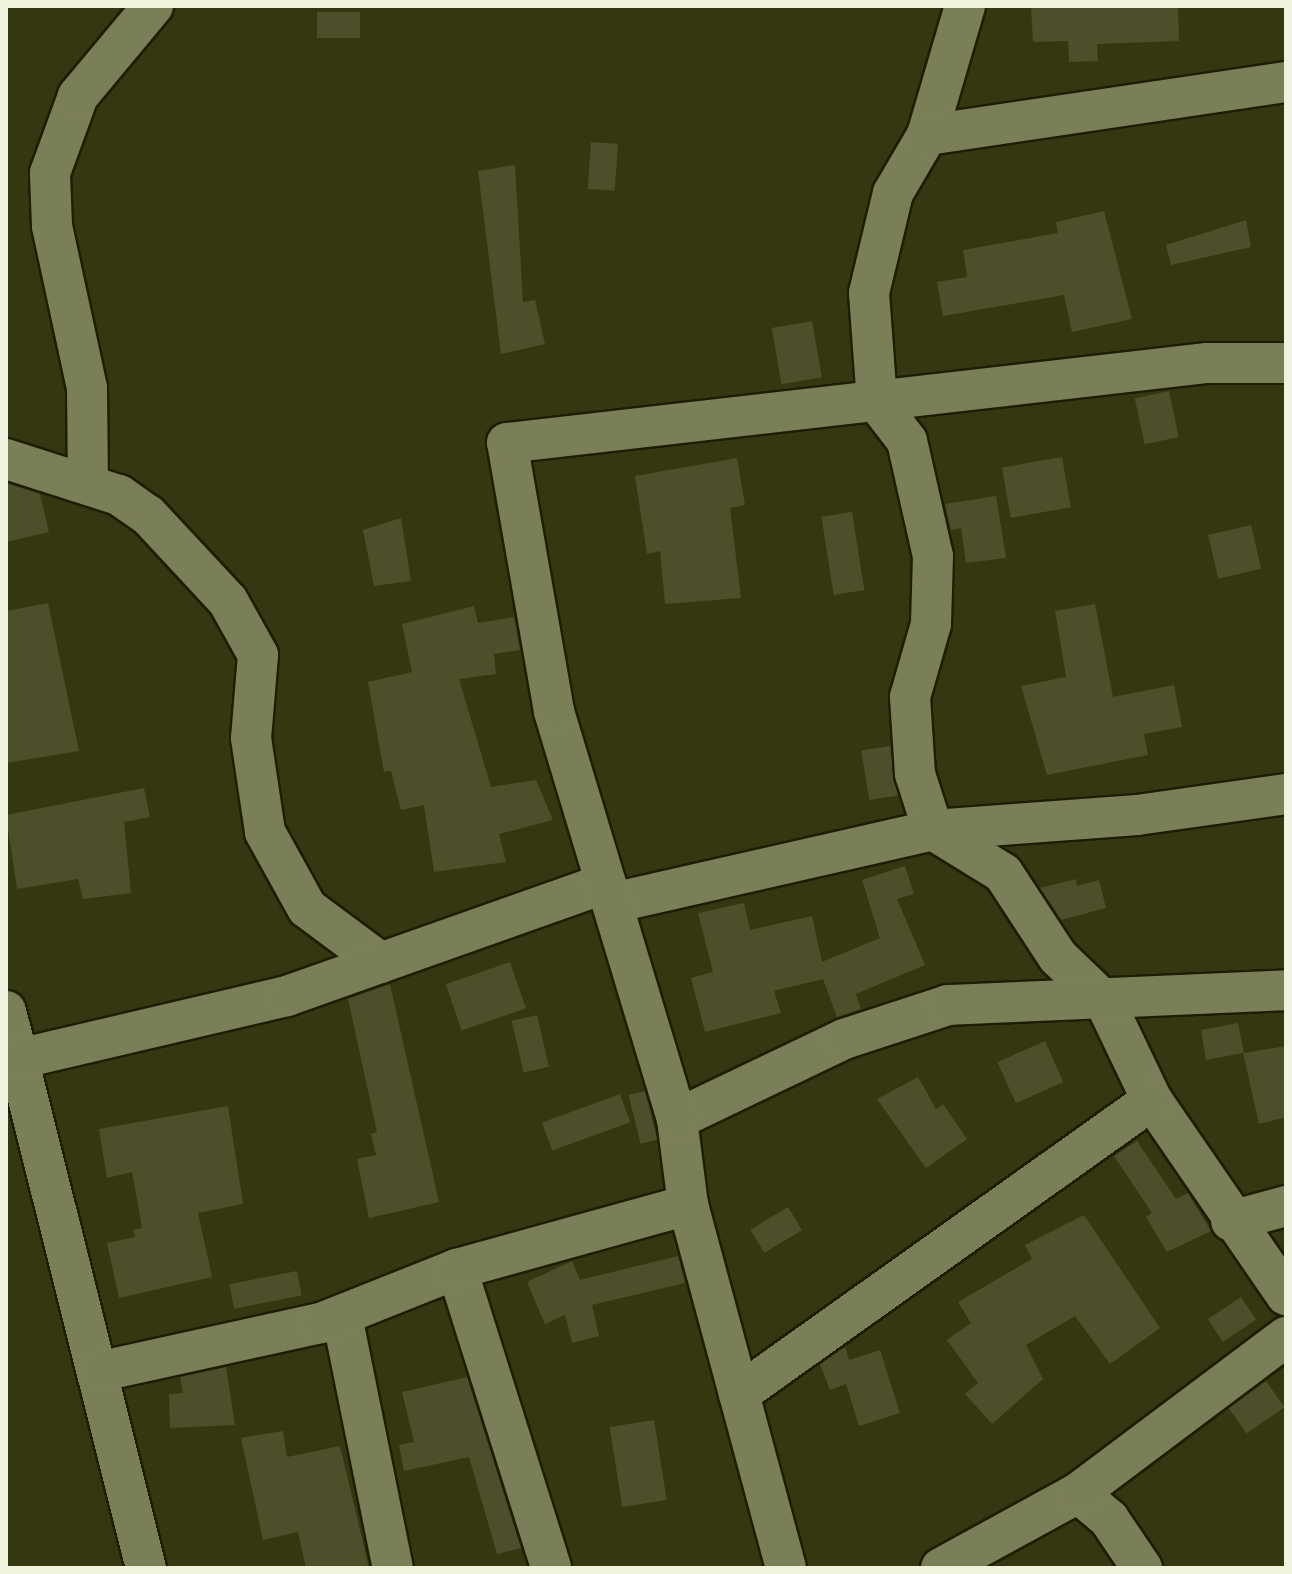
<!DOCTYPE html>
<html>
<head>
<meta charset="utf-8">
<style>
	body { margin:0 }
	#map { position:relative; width:1292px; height:1574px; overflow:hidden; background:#353711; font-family:"Noto Serif",serif }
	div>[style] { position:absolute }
	.building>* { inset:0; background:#4c4f29; transform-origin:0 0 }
	.roads { filter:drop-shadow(2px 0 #1c1e02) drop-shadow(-2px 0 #1c1e02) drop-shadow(0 2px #1c1e02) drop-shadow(0 -2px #1c1e02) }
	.minor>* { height:40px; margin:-20px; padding:0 20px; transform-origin:20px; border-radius:20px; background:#7b7f57 }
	span { translate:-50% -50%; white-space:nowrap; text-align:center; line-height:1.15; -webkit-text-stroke:6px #353711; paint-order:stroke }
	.frame { position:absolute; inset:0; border:8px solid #f0f3dd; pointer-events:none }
</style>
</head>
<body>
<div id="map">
	<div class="building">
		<div style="clip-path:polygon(1031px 6px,1178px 6px,1179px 41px,1097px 44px,1098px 61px,1069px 62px,1068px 41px,1033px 42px)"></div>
		<div style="left:360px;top:12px;width:26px;height:43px;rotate:90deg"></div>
		<div style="left:591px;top:142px;width:27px;height:47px;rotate:4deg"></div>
		<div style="clip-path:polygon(515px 165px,523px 302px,535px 300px,545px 344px,501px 354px,478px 171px)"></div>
		<div style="clip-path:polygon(1104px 211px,1132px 319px,1072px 332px,1064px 295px,943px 316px,937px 282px,967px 277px,963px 250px,1058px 233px,1056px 222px)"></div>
		<div style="clip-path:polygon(1246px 220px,1251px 247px,1171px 265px,1166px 245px)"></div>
		<div style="left:812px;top:321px;width:57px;height:41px;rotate:80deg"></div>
		<div style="left:1169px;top:391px;width:47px;height:35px;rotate:78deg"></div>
		<div style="left:1062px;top:457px;width:51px;height:61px;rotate:80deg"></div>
		<div style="clip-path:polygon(737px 458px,745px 505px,730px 508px,741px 598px,665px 604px,660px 551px,647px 554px,635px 476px)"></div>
		<div style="clip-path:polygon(6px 483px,40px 494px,49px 532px,6px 542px)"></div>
		<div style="clip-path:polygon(996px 496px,1006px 558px,966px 563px,961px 528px,951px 530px,945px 504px)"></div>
		<div style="left:852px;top:512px;width:79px;height:31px;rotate:81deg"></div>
		<div style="clip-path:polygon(401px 518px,411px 581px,374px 586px,363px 530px)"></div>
		<div style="left:1251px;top:525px;width:45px;height:44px;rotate:77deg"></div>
		<div style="clip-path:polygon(48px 603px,79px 751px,6px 763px,6px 611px)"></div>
		<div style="clip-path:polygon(1095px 604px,1113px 697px,1174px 685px,1182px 727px,1144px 734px,1148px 755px,1047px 775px,1021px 686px,1066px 677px,1055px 611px)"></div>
		<div style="clip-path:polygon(474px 606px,478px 623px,514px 617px,520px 650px,494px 654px,496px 674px,459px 679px,491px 787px,536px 780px,553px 820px,499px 834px,506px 862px,434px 872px,424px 805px,401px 810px,391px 771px,384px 772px,368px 682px,412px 672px,402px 624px)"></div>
		<div style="left:890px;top:746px;width:50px;height:29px;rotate:81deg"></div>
		<div style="clip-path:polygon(144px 788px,150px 817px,124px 822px,131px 893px,83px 899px,78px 879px,17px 889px,6px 815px)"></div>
		<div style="clip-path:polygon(905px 866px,914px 894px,897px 899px,925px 965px,856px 994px,861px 1009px,837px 1017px,823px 979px,774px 991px,781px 1013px,705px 1032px,691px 978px,713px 972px,698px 913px,744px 903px,750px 930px,812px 916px,822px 962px,880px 938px,862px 880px)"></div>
		<div style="clip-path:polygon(1076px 879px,1077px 886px,1099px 880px,1106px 908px,1061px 920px,1040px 888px)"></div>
		<div style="left:510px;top:962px;width:49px;height:68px;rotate:71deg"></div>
		<div style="clip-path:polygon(390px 984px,439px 1202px,369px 1218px,357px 1159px,376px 1155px,371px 1134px,377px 1132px,348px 999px)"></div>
		<div style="left:537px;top:1015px;width:53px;height:26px;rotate:77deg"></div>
		<div style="clip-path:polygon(1238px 1023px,1244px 1053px,1286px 1046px,1286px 1117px,1259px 1124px,1243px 1053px,1206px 1060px,1201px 1030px)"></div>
		<div style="left:1045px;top:1041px;width:45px;height:52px;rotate:66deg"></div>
		<div style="clip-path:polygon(918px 1077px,936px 1109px,943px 1104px,967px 1139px,926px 1168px,877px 1099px)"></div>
		<div style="left:645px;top:1091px;width:50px;height:17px;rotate:76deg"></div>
		<div style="left:620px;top:1094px;width:30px;height:83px;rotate:70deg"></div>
		<div style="clip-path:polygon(228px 1106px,243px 1204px,198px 1213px,212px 1277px,119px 1298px,107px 1243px,135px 1237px,133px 1230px,142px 1228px,132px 1172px,107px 1178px,99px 1129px)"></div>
		<div style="clip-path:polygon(1137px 1141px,1176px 1199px,1188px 1193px,1211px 1231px,1167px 1252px,1146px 1217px,1152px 1213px,1114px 1156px)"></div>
		<div style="left:788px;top:1207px;width:27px;height:44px;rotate:59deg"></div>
		<div style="clip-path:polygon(1084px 1215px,1160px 1328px,1110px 1364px,1075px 1316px,1026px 1345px,1043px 1379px,992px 1424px,965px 1394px,978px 1383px,947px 1340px,971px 1323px,958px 1302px,1032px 1259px,1025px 1245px)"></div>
		<div style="clip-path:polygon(678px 1256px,685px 1283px,592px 1305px,599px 1336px,572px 1343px,565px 1315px,545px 1324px,527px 1282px,572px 1261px,580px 1280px)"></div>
		<div style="left:297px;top:1271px;width:25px;height:69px;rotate:79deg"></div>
		<div style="left:1241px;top:1297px;width:27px;height:40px;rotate:56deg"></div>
		<div style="clip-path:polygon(845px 1347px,849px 1360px,880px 1350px,900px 1413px,859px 1426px,846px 1384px,830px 1390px,820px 1364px)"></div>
		<div style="clip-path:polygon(226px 1367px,235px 1425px,170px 1428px,169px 1394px,183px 1393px,180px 1377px)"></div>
		<div style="clip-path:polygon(467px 1377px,521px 1548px,497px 1554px,469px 1457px,404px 1471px,399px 1445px,414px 1442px,402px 1392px)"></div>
		<div style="left:1266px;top:1381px;width:32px;height:46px;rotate:55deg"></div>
		<div style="left:654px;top:1420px;width:81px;height:45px;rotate:81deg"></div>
		<div style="clip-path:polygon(283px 1431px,287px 1457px,340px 1446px,369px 1568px,306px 1568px,298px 1532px,263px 1540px,241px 1438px)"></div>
	</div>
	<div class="roads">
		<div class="minor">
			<div style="left:965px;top:6px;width:134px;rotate:106.4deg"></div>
			<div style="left:927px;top:135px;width:67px;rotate:120.4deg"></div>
			<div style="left:893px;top:193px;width:103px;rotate:103.5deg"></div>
			<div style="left:869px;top:293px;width:109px;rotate:85.8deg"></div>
			<div style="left:877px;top:402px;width:49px;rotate:52.4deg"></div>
			<div style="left:907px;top:441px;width:118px;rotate:77.3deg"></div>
			<div style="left:933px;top:556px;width:68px;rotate:91.7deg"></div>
			<div style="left:931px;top:624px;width:76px;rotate:106deg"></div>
			<div style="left:910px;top:697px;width:77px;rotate:86.3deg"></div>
			<div style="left:915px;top:774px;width:59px;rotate:72.2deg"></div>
			<div style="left:933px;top:830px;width:82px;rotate:31.6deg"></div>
			<div style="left:1003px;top:873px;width:100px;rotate:56.8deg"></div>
			<div style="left:1058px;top:957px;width:65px;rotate:43.8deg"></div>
			<div style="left:1105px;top:1002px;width:109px;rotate:64.4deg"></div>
			<div style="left:1152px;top:1100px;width:237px;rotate:55.5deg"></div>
			<div style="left:927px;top:135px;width:363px;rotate:-8.4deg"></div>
			<div style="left:6px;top:459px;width:119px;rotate:17.7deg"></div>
			<div style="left:119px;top:495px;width:35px;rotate:35deg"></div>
			<div style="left:148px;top:515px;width:117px;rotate:47.1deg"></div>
			<div style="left:228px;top:601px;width:62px;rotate:60.9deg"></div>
			<div style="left:258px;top:655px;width:83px;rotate:94.8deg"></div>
			<div style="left:251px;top:738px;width:95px;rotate:81.5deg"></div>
			<div style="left:265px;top:832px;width:87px;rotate:61.1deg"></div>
			<div style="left:307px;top:908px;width:92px;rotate:36.6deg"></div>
			<div style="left:88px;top:484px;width:96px;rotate:-90.6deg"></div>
			<div style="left:87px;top:388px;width:166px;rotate:-102.2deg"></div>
			<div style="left:52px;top:226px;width:53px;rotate:-92.2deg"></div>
			<div style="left:50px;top:173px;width:82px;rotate:-70deg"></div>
			<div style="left:78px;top:96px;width:117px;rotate:-50.2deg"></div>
			<div style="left:612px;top:903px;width:329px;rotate:-12.8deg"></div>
			<div style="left:933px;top:830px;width:205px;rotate:-4.2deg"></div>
			<div style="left:1137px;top:815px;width:150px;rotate:-8deg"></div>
			<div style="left:6px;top:1011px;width:574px;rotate:75.89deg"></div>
			<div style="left:18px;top:1059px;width:276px;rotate:-13.2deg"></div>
			<div style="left:287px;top:996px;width:338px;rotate:-19.5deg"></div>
			<div style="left:677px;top:1119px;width:185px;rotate:-25.6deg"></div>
			<div style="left:844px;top:1039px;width:109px;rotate:-18.1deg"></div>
			<div style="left:948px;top:1005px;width:338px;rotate:-2.5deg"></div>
			<div style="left:1231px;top:1221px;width:57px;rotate:-15.3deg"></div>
			<div style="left:457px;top:1269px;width:313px;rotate:72.5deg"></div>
			<div style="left:342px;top:1316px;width:257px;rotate:78.6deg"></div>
			<div style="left:102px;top:1371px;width:224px;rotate:-12.4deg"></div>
			<div style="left:321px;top:1323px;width:146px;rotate:-21.7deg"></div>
			<div style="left:457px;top:1269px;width:240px;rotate:-15.5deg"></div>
			<div style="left:739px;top:1394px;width:507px;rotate:-35.45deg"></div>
			<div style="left:786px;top:1568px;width:376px;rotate:-105.1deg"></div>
			<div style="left:688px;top:1205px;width:87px;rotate:-97.3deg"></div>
			<div style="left:677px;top:1119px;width:426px;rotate:-106.8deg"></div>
			<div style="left:554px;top:711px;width:272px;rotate:-99.9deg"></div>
			<div style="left:507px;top:443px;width:705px;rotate:-6.52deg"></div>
			<div style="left:1207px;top:363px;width:79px"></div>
			<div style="left:941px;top:1568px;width:156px;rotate:-28.7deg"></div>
			<div style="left:1142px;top:1568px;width:59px;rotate:-124deg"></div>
			<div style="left:1109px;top:1519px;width:40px;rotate:-140deg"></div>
			<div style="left:1078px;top:1493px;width:260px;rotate:-36.9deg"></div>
		</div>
	</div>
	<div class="frame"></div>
</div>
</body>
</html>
